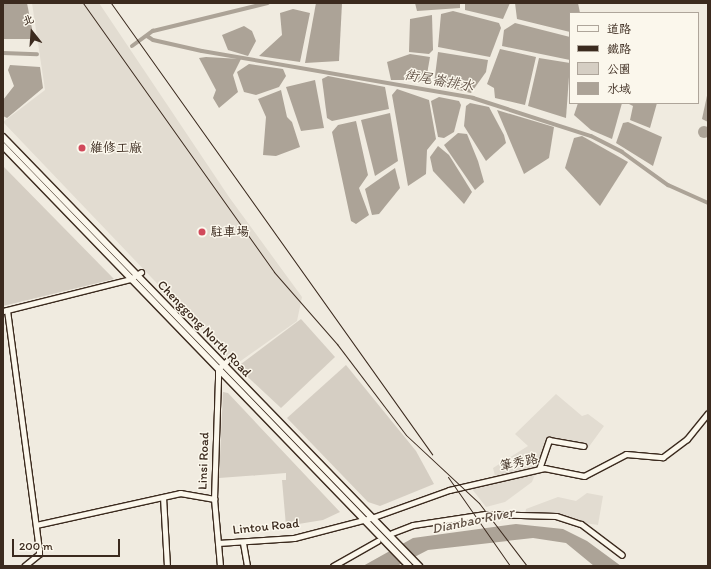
<!DOCTYPE html>
<html>
<head>
<meta charset="utf-8">
<style>
	body { margin:0 }
	#map { position:relative; width:711px; height:569px; overflow:hidden; background:#f0ebe0; font-family:Itim,"LXGW WenKai TC",sans-serif }
	div>[style] { position:absolute }
	.built>* { inset:0; background:#e2dcd1 }
	.green>* { inset:0; background:#d5cec3 }
	.water>* { inset:0; background:#aca397 }
	.round { border-radius:50% }
	.canal>* { height:4px; margin:-2px; padding:0 2px; transform-origin:2px; border-radius:2px; background:#aca397 }
	.roads { filter:drop-shadow(1px 0 #3b2a1e) drop-shadow(-1px 0 #3b2a1e) drop-shadow(0 1px #3b2a1e) drop-shadow(0 -1px #3b2a1e) }
	.minor>* { height:5px; margin:-2.5px; padding:0 2.5px; transform-origin:2.5px; border-radius:2.5px; background:#fbf7ec }
	.major>* { height:6px; margin:-3px; padding:0 3px; transform-origin:3px; border-radius:3px; background:#fbf7ec }
	.rail>* { height:1px; margin:-0.5px; padding:0 0.5px; transform-origin:0.5px; border-radius:0.5px; background:#3b2a1e }
	.dots>* { width:11px; height:11px; translate:-50% -50%; box-sizing:border-box; border:2px solid #fbf7ec; border-radius:50% }
	span { translate:-50% -50%; white-space:nowrap; text-align:center; line-height:1.15; -webkit-text-stroke:3px #fbf7ec; paint-order:stroke }
	.poi-label { font-size:13px; color:#3b2a1e }
	.left { translate:0 -50%; text-align:left }
	.street-label { font-size:13px; color:#3b2a1e }
	.water-label { font-size:14px; color:#635448; font-style:italic }
	.frame { position:absolute; inset:0; border:4px solid #3b2a1e; pointer-events:none }
	.legend { position:absolute; left:569px; top:12px; width:130px; height:92px; box-sizing:border-box; background:#fbf7ec; border:1px solid #aea59a; margin:0; padding:5px 7px; list-style:none; font-size:12px; color:#3b2a1e }
	.legend li { display:flex; align-items:center; gap:8px; height:20px }
	.legend b { width:20px; border:1px solid #aea59a }
	.north { position:absolute; left:12px; top:12px; width:40px; height:40px; -webkit-text-stroke:3px #fbf7ec; paint-order:stroke; rotate:343deg; font-size:11px; font-weight:700; line-height:16px; text-align:center; color:#3b2a1e }
	.north::after { content:''; display:block; margin:auto; width:14px; height:18px; background:#3b2a1e; clip-path:polygon(50% 0,100% 100%,50% 72%,0 100%) }
	.scale { position:absolute; left:12px; top:539px; width:108px; height:18px; box-sizing:border-box; border:2px solid #3b2a1e; border-top:0; padding-left:5px; font-size:12px; line-height:14px; white-space:nowrap; color:#3b2a1e; -webkit-text-stroke:3px #fbf7ec; paint-order:stroke }
</style>
</head>
<body>
<div id="map">
	<div class="built">
		<div style="clip-path:polygon(32px 3px,99px 3px,229px 197px,302px 297px,297px 321px,235px 365px,3px 122px,45px 90px)"></div>
		<div style="clip-path:polygon(556px 394px,582px 416px,588px 414px,604px 426px,588px 448px,548px 437px,538px 466px,495px 476px,493px 468px,528px 446px,515px 434px)"></div>
		<div style="clip-path:polygon(536px 472px,532px 482px,505px 502px,486px 507px,472px 489px)"></div>
		<div style="clip-path:polygon(587px 493px,603px 496px,598px 525px,525px 514px,526px 509px,558px 497px,576px 501px)"></div>
	</div>
	<div class="green">
		<div style="clip-path:polygon(3px 166px,114px 279px,3px 306px)"></div>
		<div style="clip-path:polygon(301px 319px,335px 357px,281px 408px,237px 367px)"></div>
		<div style="clip-path:polygon(346px 365px,416px 451px,434px 484px,380px 506px,368px 502px,287px 418px)"></div>
		<div style="clip-path:polygon(223px 392px,228px 393px,340px 512px,323px 520px,286px 526px,282px 480px,286px 480px,286px 473px,219px 478px)"></div>
	</div>
	<div class="water">
		<div style="clip-path:polygon(3px 3px,27px 3px,34px 39px,3px 39px)"></div>
		<div style="clip-path:polygon(316px 3px,342px 3px,339px 61px,305px 63px)"></div>
		<div style="clip-path:polygon(415px 3px,460px 3px,460px 8px,417px 11px)"></div>
		<div style="clip-path:polygon(465px 3px,510px 3px,503px 19px,465px 10px)"></div>
		<div style="clip-path:polygon(515px 3px,578px 3px,580px 13px,570px 13px,570px 32px,517px 19px)"></div>
		<div style="clip-path:polygon(293px 9px,310px 13px,300px 62px,259px 56px,282px 35px,280px 13px)"></div>
		<div style="clip-path:polygon(453px 11px,499px 23px,501px 28px,490px 57px,438px 47px,441px 14px)"></div>
		<div style="clip-path:polygon(432px 15px,433px 50px,429px 54px,409px 52px,410px 19px)"></div>
		<div style="clip-path:polygon(515px 23px,570px 37px,570px 60px,502px 46px,504px 30px)"></div>
		<div style="clip-path:polygon(244px 26px,252px 31px,256px 41px,248px 56px,228px 50px,222px 35px)"></div>
		<div style="clip-path:polygon(500px 49px,536px 57px,525px 105px,495px 98px,494px 88px,487px 84px)"></div>
		<div style="clip-path:polygon(438px 52px,488px 60px,486px 72px,471px 93px,434px 84px)"></div>
		<div style="clip-path:polygon(410px 54px,430px 57px,426px 80px,391px 80px,387px 62px)"></div>
		<div style="clip-path:polygon(206px 57px,241px 59px,233px 75px,238px 92px,219px 108px,213px 98px,216px 90px,199px 58px)"></div>
		<div style="clip-path:polygon(539px 58px,570px 63px,566px 118px,528px 106px)"></div>
		<div style="clip-path:polygon(249px 64px,283px 69px,286px 76px,279px 87px,256px 95px,244px 92px,237px 72px)"></div>
		<div style="clip-path:polygon(10px 65px,40px 67px,43px 88px,7px 118px,3px 116px,3px 100px,14px 86px,8px 70px)"></div>
		<div style="clip-path:polygon(328px 76px,385px 87px,389px 109px,332px 121px,327px 118px,322px 79px)"></div>
		<div style="clip-path:polygon(315px 80px,324px 128px,301px 131px,286px 87px)"></div>
		<div style="clip-path:polygon(397px 89px,429px 100px,436px 139px,427px 150px,426px 174px,408px 186px,392px 95px)"></div>
		<div style="clip-path:polygon(281px 90px,287px 117px,292px 122px,300px 147px,276px 156px,263px 155px,266px 117px,258px 99px)"></div>
		<div style="clip-path:polygon(708px 91px,708px 122px,702px 119px)"></div>
		<div style="clip-path:polygon(439px 97px,459px 101px,461px 105px,454px 132px,444px 138px,438px 137px,431px 101px)"></div>
		<div style="clip-path:polygon(470px 103px,489px 107px,504px 135px,506px 143px,486px 161px,464px 126px,466px 106px)"></div>
		<div style="clip-path:polygon(578px 103px,622px 103px,612px 139px,591px 130px,574px 115px)"></div>
		<div style="clip-path:polygon(627px 103px,657px 103px,650px 128px,630px 120px,633px 106px)"></div>
		<div style="clip-path:polygon(497px 110px,554px 127px,549px 158px,524px 174px)"></div>
		<div style="clip-path:polygon(390px 113px,398px 161px,375px 176px,361px 120px)"></div>
		<div style="clip-path:polygon(356px 121px,368px 175px,359px 188px,369px 215px,356px 224px,351px 221px,332px 132px,338px 125px)"></div>
		<div style="clip-path:polygon(628px 122px,662px 137px,653px 166px,616px 143px,623px 123px)"></div>
		<div class="round" style="left:698px;top:126px;width:12px;height:12px"></div>
		<div style="clip-path:polygon(458px 133px,467px 134px,478px 161px,484px 182px,475px 190px,444px 145px)"></div>
		<div style="clip-path:polygon(582px 136px,628px 162px,600px 206px,565px 168px,574px 138px)"></div>
		<div style="clip-path:polygon(438px 146px,449px 155px,472px 192px,464px 204px,433px 171px,430px 157px)"></div>
		<div style="clip-path:polygon(395px 168px,400px 188px,379px 214px,372px 215px,365px 189px)"></div>
		<div style="clip-path:polygon(516px 524px,563px 529px,587px 541px,621px 566px,594px 566px,566px 543px,533px 538px,428px 550px,397px 566px,363px 566px,413px 538px)"></div>
	</div>
	<div class="canal">
		<div style="left:147px;top:36px;width:7px;rotate:34deg"></div>
		<div style="left:153px;top:40px;width:50px;rotate:12.7deg"></div>
		<div style="left:202px;top:51px;width:275px;rotate:9.8deg"></div>
		<div style="left:473px;top:98px;width:124px;rotate:17.9deg"></div>
		<div style="left:591px;top:136px;width:35px;rotate:27deg"></div>
		<div style="left:622px;top:152px;width:57px;rotate:35.7deg"></div>
		<div style="left:668px;top:185px;width:44px;rotate:24.2deg"></div>
		<div style="left:132px;top:46px;width:26px;rotate:-36deg"></div>
		<div style="left:153px;top:31px;width:118px;rotate:-13.7deg"></div>
		<div style="left:3px;top:53px;width:34px;rotate:2deg"></div>
	</div>
	<div class="roads">
		<div class="minor">
			<div style="left:7px;top:310px;width:241px;rotate:82.4deg"></div>
			<div style="left:39px;top:549px;width:5px;rotate:90deg"></div>
			<div style="left:39px;top:554px;width:19px;rotate:141deg"></div>
			<div style="left:3px;top:311px;width:131px;rotate:-14.1deg"></div>
			<div style="left:130px;top:279px;width:13px;rotate:-32deg"></div>
			<div style="left:539px;top:469px;width:31px;rotate:-71deg"></div>
			<div style="left:549px;top:440px;width:35px;rotate:10deg"></div>
			<div style="left:163px;top:497px;width:69px;rotate:86.7deg"></div>
			<div style="left:36px;top:525px;width:148px;rotate:-12.5deg"></div>
			<div style="left:180px;top:493px;width:35px;rotate:10deg"></div>
			<div style="left:392px;top:533px;width:22px;rotate:-21deg"></div>
			<div style="left:413px;top:525px;width:73px;rotate:-8.7deg"></div>
			<div style="left:485px;top:514px;width:71px;rotate:1.6deg"></div>
			<div style="left:556px;top:516px;width:26px;rotate:18deg"></div>
			<div style="left:581px;top:524px;width:51px;rotate:37.1deg"></div>
			<div style="left:218px;top:543px;width:76px;rotate:-3.8deg"></div>
			<div style="left:294px;top:538px;width:80px;rotate:-14.6deg"></div>
			<div style="left:371px;top:518px;width:83px;rotate:-19.7deg"></div>
			<div style="left:449px;top:490px;width:98px;rotate:-13deg"></div>
			<div style="left:544px;top:468px;width:41px;rotate:11.3deg"></div>
			<div style="left:584px;top:476px;width:47px;rotate:-27.6deg"></div>
			<div style="left:626px;top:454px;width:37px;rotate:5deg"></div>
			<div style="left:663px;top:457px;width:30px;rotate:-37deg"></div>
			<div style="left:687px;top:439px;width:33px;rotate:-51deg"></div>
			<div style="left:243px;top:543px;width:23px;rotate:80deg"></div>
			<div style="left:220px;top:566px;width:67px;rotate:-95.1deg"></div>
			<div style="left:214px;top:499px;width:121px;rotate:-88.1deg"></div>
			<div style="left:218px;top:378px;width:9px;rotate:-90deg"></div>
			<div style="left:218px;top:369px;width:12px;rotate:-42deg"></div>
			<div style="left:333px;top:566px;width:51px;rotate:-29.6deg"></div>
		</div>
		<div class="major">
			<div style="left:3px;top:137px;width:598px;rotate:45.88deg"></div>
			<div style="left:3px;top:146px;width:584px;rotate:45.97deg"></div>
		</div>
	</div>
	<div class="rail">
		<div style="left:83px;top:3px;width:330px;rotate:54.6deg"></div>
		<div style="left:274px;top:272px;width:96px;rotate:48.8deg"></div>
		<div style="left:337px;top:344px;width:114px;rotate:52.8deg"></div>
		<div style="left:406px;top:435px;width:100px;rotate:43deg"></div>
		<div style="left:479px;top:503px;width:79px;rotate:52.7deg"></div>
		<div style="left:111px;top:3px;width:554px;rotate:54.56deg"></div>
		<div style="left:448px;top:477px;width:108px;rotate:55.1deg"></div>
	</div>
	<div class="dots">
		<div style="left:82px;top:148px;background:#d1495b"></div>
		<div style="left:202px;top:232px;background:#d1495b"></div>
	</div>
	<div class="poi-label">
		<span class="left" style="left:90px;top:148px">維修工廠</span>
		<span class="left" style="left:210px;top:232px">駐車場</span>
	</div>
	<div class="street-label">
		<span style="left:204px;top:329px;rotate:46deg">Chenggong North Road</span>
		<span style="left:204px;top:461px;rotate:-88deg">Linsi Road</span>
		<span style="left:519px;top:463px;rotate:-12deg">筆秀路</span>
		<span style="left:266px;top:527px;rotate:-6deg">Lintou Road</span>
	</div>
	<div class="water-label">
		<span style="left:439px;top:81px;rotate:10deg">街尾崙排水</span>
		<span style="left:473px;top:521px;rotate:-12deg">Dianbao River</span>
	</div>
	<div class="frame"></div>
	<ul class="legend">
	<li><b style="height:5px;background:#fbf7ec"></b>道路</li>
	<li><b style="height:5px;background:#3b2a1e"></b>鐵路</li>
	<li><b style="height:11px;background:#d5cec3"></b>公園</li>
	<li><b style="height:11px;background:#aca397"></b>水域</li>
	</ul>
	<div class="north">北</div>
	<div class="scale">200 m</div>
</div>
</body>
</html>
